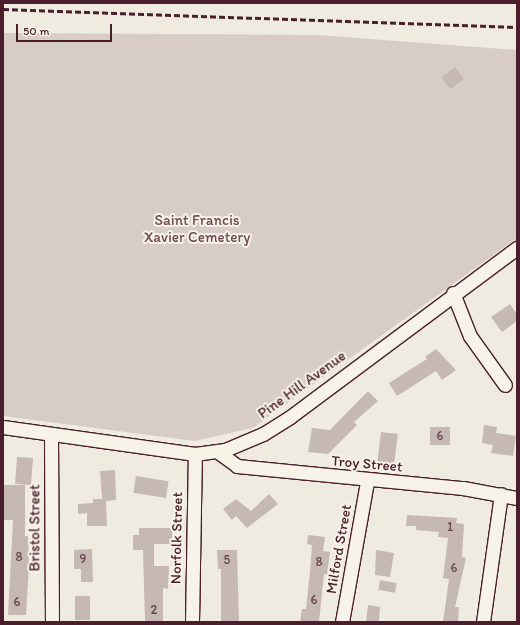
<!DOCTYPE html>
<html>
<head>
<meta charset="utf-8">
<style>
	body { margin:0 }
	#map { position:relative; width:520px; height:625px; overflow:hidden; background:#f0ebe0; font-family:Itim,sans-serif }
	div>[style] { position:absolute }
	.green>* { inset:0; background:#d8cdc6 }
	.building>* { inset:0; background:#c6b8b3; transform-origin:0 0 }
	.roads { filter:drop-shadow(1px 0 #4a1f2b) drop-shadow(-1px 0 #4a1f2b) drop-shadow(0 1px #4a1f2b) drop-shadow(0 -1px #4a1f2b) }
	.street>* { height:13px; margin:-6.5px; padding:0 6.5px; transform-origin:6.5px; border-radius:6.5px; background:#f7f3e8 }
	.rail>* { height:3px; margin-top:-1.5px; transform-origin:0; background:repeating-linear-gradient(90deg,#4a1f2b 0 6px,transparent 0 9px) }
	span { translate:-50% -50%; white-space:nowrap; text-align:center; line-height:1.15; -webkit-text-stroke:4px #f7f3e8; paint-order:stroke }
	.number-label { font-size:13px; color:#69454d }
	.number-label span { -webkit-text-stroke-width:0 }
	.park-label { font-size:15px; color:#6e4a52 }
	.street-label { font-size:15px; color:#4a1f2b }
	.frame { position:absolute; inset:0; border:4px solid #4a1f2b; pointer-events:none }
	.scale { position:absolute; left:16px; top:24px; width:96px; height:18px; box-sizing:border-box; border:2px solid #4a1f2b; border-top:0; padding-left:5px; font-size:12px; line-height:14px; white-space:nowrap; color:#4a1f2b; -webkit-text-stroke:3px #f7f3e8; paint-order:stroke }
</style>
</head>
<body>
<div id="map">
	<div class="green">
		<div style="clip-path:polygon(3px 33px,317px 35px,517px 50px,517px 238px,253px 428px,195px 441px,3px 416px)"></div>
	</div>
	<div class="building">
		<div style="left:455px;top:67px;width:15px;height:17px;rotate:53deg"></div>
		<div style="clip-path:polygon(510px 304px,517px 314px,517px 321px,502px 332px,491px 317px)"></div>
		<div style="clip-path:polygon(436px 349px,456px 370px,442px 380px,436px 371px,397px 396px,389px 383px,427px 359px,425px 357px)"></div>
		<div style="clip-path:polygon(368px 391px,378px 401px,354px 422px,357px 425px,328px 454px,308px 452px,312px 428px,330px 430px)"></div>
		<div style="clip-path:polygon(484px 425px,497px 427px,496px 433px,516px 436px,513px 456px,491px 453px,493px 445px,482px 443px)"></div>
		<div style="left:450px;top:427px;width:18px;height:20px;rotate:90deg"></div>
		<div style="left:381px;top:432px;width:17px;height:30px;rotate:7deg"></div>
		<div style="left:17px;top:457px;width:16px;height:27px;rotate:4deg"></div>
		<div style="clip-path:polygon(115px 470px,116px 500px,106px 501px,107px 526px,87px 526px,87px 513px,78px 514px,78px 504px,93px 503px,93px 499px,102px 499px,100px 471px)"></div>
		<div style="left:136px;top:476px;width:33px;height:17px;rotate:9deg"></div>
		<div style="clip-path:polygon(3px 485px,25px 485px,25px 536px,28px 536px,29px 567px,26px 615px,8px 615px,13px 520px,3px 520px)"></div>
		<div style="clip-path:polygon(269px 494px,278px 504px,247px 528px,236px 516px,232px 520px,223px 509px,236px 499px,251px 511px)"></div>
		<div style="clip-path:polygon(407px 515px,457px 518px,456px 523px,464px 524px,462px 557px,466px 558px,455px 607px,459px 607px,458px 622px,443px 622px,449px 579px,443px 578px,448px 538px,438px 537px,439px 532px,416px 530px,416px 526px,406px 526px)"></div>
		<div style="clip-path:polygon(139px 528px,172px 528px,172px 544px,154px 544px,154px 566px,169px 566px,168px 589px,163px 588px,163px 622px,145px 622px,143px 550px,133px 550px,133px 535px,139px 535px)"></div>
		<div style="clip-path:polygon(308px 535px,325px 537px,323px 551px,330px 552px,327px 575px,324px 574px,319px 622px,300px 622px,302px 609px,306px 609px,310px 572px,312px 545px,307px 544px)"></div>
		<div style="clip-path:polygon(92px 549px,93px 582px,81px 582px,81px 569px,74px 569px,74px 550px)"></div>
		<div style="clip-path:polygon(217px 550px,237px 550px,239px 621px,221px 622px,221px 569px,218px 569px)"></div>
		<div style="clip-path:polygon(376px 550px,394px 553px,390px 577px,375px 575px)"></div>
		<div style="left:380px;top:580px;width:17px;height:10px;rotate:10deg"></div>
		<div style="left:75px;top:596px;width:15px;height:24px"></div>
		<div style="clip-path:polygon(368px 605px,380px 607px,379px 622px,366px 622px)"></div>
	</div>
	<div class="roads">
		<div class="street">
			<div style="left:453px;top:293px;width:46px;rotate:68.4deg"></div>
			<div style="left:470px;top:336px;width:60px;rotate:54.5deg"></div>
			<div style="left:3px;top:427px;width:194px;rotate:8deg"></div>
			<div style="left:195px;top:454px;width:30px;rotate:-8deg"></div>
			<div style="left:225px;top:450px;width:41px;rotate:-22.8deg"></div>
			<div style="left:263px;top:434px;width:32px;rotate:-32deg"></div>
			<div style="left:290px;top:417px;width:283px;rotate:-36.7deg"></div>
			<div style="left:51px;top:434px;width:188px;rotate:89.7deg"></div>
			<div style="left:218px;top:452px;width:24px;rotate:36deg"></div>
			<div style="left:237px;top:466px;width:227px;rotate:5.6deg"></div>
			<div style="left:463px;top:488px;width:55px;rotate:10.5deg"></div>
			<div style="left:192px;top:622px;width:168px;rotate:-89deg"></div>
			<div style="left:342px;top:622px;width:143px;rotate:-79.9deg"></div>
			<div style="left:483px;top:622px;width:129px;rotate:-82deg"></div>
		</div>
	</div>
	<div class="rail">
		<div style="left:3px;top:9px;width:514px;rotate:2.01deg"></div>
	</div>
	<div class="number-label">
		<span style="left:440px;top:436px">6</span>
		<span style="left:450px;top:527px">1</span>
		<span style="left:19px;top:557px">8</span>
		<span style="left:83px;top:559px">9</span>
		<span style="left:227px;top:560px">5</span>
		<span style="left:319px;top:562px">8</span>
		<span style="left:454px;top:568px">6</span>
		<span style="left:314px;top:600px">6</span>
		<span style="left:17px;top:602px">6</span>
		<span style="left:154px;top:610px">2</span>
	</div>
	<div class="park-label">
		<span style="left:197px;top:229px">Saint Francis<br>Xavier Cemetery</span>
	</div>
	<div class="street-label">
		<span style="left:302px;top:385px;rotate:-36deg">Pine Hill Avenue</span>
		<span style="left:367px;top:464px;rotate:5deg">Troy Street</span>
		<span style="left:35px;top:528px;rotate:-90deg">Bristol Street</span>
		<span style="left:177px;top:538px;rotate:-89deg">Norfolk Street</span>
		<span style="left:339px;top:549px;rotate:-80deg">Milford Street</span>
	</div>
	<div class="frame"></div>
	<div class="scale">50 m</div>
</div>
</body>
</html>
